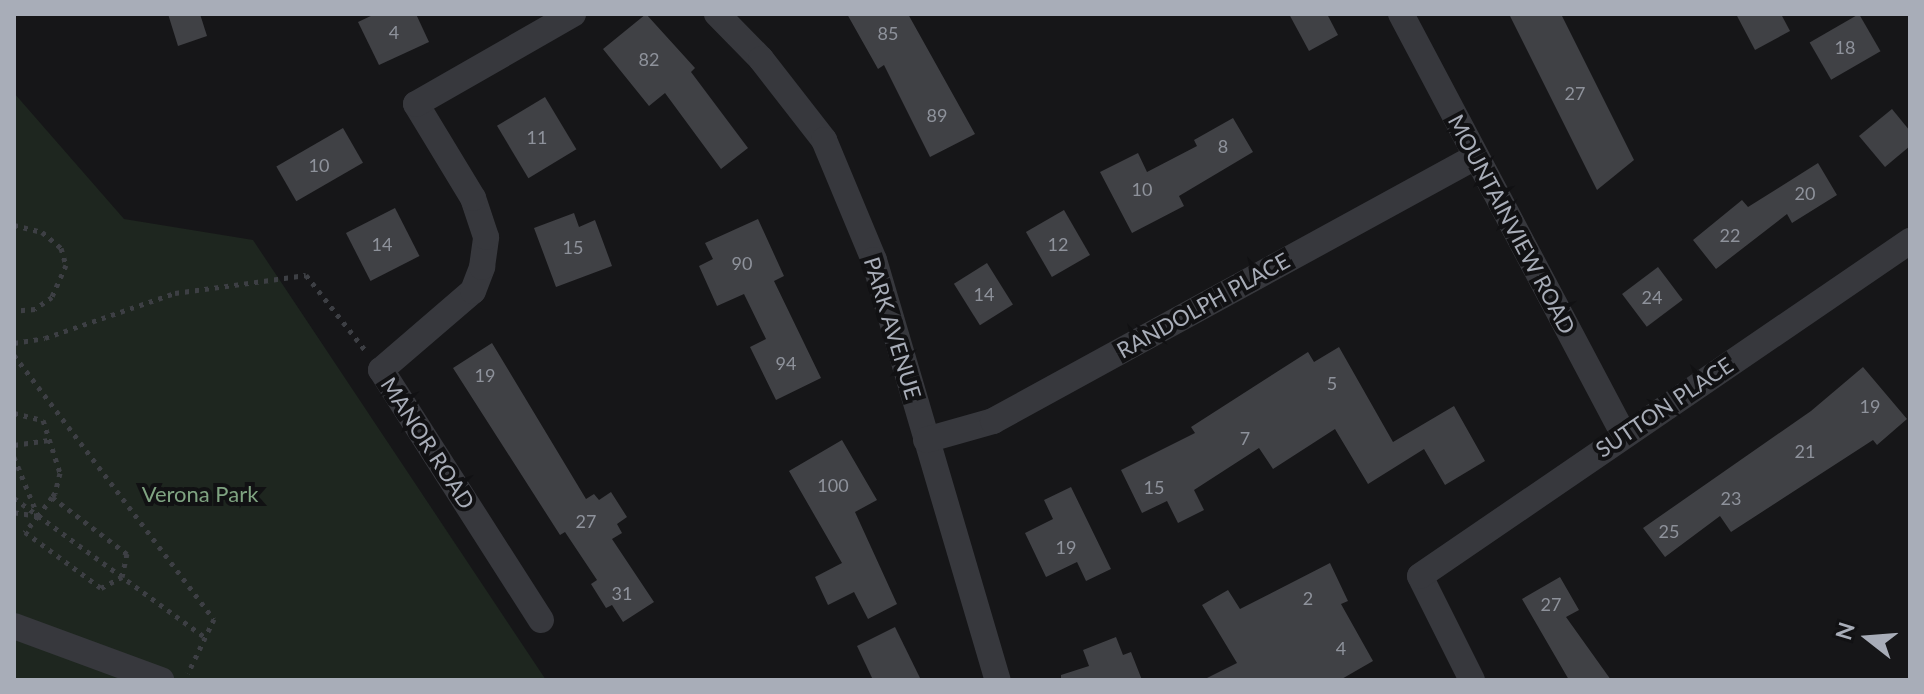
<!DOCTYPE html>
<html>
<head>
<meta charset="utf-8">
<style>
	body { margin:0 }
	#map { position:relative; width:1924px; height:694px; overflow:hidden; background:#161618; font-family:Lato,sans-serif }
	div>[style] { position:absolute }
	.green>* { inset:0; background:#1e261f }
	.building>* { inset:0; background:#404145; transform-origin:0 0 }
	.path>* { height:5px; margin-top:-2.5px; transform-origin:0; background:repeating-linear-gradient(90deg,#3d3f44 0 4px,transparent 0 10px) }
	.minor>* { height:26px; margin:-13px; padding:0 13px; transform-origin:13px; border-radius:13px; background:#37383d }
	span { translate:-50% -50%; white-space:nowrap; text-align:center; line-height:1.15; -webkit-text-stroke:8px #111113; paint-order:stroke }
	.number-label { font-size:18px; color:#8e929b }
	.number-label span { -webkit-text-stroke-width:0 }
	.street-label { font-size:22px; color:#a8adb8 }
	.park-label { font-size:22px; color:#7fa381 }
	.frame { position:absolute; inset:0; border:16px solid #a8adb8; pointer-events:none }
	.north { position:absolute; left:1828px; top:598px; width:80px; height:80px; -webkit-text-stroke:6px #111113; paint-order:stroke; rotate:287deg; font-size:22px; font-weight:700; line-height:32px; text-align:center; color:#a8adb8 }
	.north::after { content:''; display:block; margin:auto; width:28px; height:36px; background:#a8adb8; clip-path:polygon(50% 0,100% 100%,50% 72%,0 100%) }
</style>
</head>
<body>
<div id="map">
	<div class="green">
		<div style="clip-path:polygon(14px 93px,124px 219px,253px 240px,546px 680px,14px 680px)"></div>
	</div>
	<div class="building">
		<div style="clip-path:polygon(168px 14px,200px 14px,207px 36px,178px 46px)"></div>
		<div style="clip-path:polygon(375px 14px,416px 14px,429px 42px,379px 65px,358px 22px)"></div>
		<div style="clip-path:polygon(646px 14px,695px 68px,691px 72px,748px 148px,721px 169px,665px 93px,649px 106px,603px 49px)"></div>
		<div style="clip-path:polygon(847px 14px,908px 14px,975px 134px,930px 157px,884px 65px,878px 69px)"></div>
		<div style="clip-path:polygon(1289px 14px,1327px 14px,1338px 35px,1309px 51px)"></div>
		<div style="clip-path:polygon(1509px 14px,1561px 14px,1634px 160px,1597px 190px)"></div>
		<div style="clip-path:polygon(1736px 14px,1781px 14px,1790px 31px,1755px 50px)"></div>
		<div style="left:1859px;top:14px;width:43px;height:57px;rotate:60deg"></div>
		<div style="left:545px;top:97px;width:61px;height:56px;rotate:59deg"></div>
		<div style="clip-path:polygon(1892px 109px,1910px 131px,1910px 146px,1885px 167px,1859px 136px)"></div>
		<div style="clip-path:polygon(1233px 118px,1253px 152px,1179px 196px,1184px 206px,1132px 233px,1100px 172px,1138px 153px,1147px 172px,1197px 146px,1194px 140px)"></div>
		<div style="left:343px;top:128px;width:40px;height:77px;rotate:60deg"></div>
		<div style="clip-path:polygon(1818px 163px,1837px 195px,1792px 223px,1787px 214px,1716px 269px,1693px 240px,1742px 200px,1748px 207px)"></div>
		<div style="left:395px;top:208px;width:54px;height:55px;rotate:63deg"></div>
		<div style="left:1064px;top:210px;width:52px;height:44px;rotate:60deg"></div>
		<div style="clip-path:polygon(574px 213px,579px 227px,595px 220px,612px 266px,556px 287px,534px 228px)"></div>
		<div style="clip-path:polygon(758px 219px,784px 276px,774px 281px,821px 378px,776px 400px,750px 347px,766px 339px,744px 294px,717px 306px,699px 266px,713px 259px,705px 243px)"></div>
		<div style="left:987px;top:263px;width:49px;height:39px;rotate:58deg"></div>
		<div style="left:1658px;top:267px;width:41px;height:45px;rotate:53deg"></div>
		<div style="clip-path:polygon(492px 343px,586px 499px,594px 494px,599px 500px,611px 492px,627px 517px,617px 524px,622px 533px,612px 539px,654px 602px,623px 622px,612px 605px,606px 608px,591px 584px,597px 580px,565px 532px,560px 535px,453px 368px)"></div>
		<div style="clip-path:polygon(1339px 347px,1393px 442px,1454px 406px,1485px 461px,1445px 485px,1424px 449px,1368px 484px,1335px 429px,1273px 469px,1259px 448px,1194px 490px,1204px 510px,1178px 523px,1167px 501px,1142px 513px,1121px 470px,1195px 433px,1191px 427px,1308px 352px,1314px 362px)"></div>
		<div style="clip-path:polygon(1863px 367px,1907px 419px,1877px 445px,1873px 440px,1731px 532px,1720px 516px,1665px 557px,1643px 528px,1811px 411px)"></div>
		<div style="clip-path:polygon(842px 440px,877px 500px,855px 512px,897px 604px,868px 619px,854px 592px,828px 605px,815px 577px,842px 563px,789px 471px)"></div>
		<div style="clip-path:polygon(1071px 487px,1111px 569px,1086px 581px,1077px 562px,1046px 577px,1025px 533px,1053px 519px,1044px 500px)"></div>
		<div style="clip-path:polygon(1330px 563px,1348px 601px,1341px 604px,1373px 661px,1340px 680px,1203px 680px,1237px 663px,1202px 605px,1228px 590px,1240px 609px)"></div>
		<div style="clip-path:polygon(1560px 577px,1579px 610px,1566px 617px,1611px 680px,1569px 680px,1522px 599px)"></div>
		<div style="clip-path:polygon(895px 627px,921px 680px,873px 680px,857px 646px)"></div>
		<div style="clip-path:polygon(1116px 637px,1123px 655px,1131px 652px,1142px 680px,1061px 680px,1061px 675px,1089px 666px,1083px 650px)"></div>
	</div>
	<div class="path">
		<div style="left:14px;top:225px;width:29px;rotate:14deg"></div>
		<div style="left:42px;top:232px;width:25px;rotate:40deg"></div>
		<div style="left:61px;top:248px;width:18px;rotate:74deg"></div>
		<div style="left:66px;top:265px;width:35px;rotate:114deg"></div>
		<div style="left:52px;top:297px;width:21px;rotate:145deg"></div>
		<div style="left:35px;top:309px;width:21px;rotate:175deg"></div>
		<div style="left:14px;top:343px;width:31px;rotate:-9deg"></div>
		<div style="left:45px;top:338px;width:138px;rotate:-19.1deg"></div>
		<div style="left:175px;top:293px;width:132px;rotate:-7.8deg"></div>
		<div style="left:306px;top:275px;width:95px;rotate:51.8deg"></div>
		<div style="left:14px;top:355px;width:331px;rotate:52.9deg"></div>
		<div style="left:214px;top:619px;width:60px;rotate:115.7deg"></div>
		<div style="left:14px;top:413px;width:30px;rotate:14deg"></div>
		<div style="left:43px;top:420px;width:56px;rotate:72.2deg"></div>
		<div style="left:60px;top:473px;width:21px;rotate:104deg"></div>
		<div style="left:55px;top:493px;width:5px;rotate:127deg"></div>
		<div style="left:52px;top:497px;width:24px;rotate:126deg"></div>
		<div style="left:38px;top:516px;width:21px;rotate:129deg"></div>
		<div style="left:25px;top:532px;width:94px;rotate:36.4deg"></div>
		<div style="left:101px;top:588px;width:24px;rotate:-28deg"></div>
		<div style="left:122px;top:577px;width:24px;rotate:-78deg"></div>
		<div style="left:127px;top:554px;width:94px;rotate:-142.8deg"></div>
		<div style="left:14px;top:445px;width:37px;rotate:-8deg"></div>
		<div style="left:14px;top:457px;width:64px;rotate:67.9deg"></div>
		<div style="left:38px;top:516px;width:24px;rotate:-171deg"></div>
		<div style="left:14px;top:498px;width:238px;rotate:36.1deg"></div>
	</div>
	<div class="minor">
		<div style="left:717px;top:14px;width:63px;rotate:45.6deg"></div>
		<div style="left:761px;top:59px;width:103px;rotate:52.1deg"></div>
		<div style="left:824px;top:140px;width:130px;rotate:67.4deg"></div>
		<div style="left:874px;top:260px;width:438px;rotate:73.6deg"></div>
		<div style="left:1401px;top:14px;width:475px;rotate:62.1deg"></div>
		<div style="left:926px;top:440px;width:70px;rotate:-15.8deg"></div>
		<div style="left:993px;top:421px;width:550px;rotate:-28.71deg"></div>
		<div style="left:541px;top:620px;width:297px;rotate:-122.6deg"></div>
		<div style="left:381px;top:370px;width:121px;rotate:-40.7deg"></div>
		<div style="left:473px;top:291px;width:26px;rotate:-69deg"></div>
		<div style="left:482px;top:267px;width:30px;rotate:-82deg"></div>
		<div style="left:486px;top:237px;width:41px;rotate:-108.4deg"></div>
		<div style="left:473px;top:198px;width:110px;rotate:-121.2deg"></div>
		<div style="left:416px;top:104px;width:181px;rotate:-29.8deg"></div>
		<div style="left:14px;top:626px;width:157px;rotate:20.2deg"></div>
		<div style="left:1472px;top:680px;width:116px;rotate:-116.6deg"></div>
		<div style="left:1420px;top:576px;width:594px;rotate:-34.36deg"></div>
	</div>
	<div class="number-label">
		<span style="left:394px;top:32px">4</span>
		<span style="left:888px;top:33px">85</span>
		<span style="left:1845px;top:47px">18</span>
		<span style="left:649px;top:59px">82</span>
		<span style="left:1575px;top:93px">27</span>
		<span style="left:937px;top:115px">89</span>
		<span style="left:537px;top:137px">11</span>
		<span style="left:1223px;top:146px">8</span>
		<span style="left:319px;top:165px">10</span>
		<span style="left:1142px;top:189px">10</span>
		<span style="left:1805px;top:193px">20</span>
		<span style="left:1730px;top:235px">22</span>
		<span style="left:382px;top:244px">14</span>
		<span style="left:1058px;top:244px">12</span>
		<span style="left:573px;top:247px">15</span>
		<span style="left:742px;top:263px">90</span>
		<span style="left:984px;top:294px">14</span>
		<span style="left:1652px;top:297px">24</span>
		<span style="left:786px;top:363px">94</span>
		<span style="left:485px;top:375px">19</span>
		<span style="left:1332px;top:383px">5</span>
		<span style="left:1870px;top:406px">19</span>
		<span style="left:1245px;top:438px">7</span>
		<span style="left:1805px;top:451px">21</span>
		<span style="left:833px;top:485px">100</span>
		<span style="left:1154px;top:487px">15</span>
		<span style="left:1731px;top:498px">23</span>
		<span style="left:586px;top:521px">27</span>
		<span style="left:1669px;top:531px">25</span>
		<span style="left:1066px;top:547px">19</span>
		<span style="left:622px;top:593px">31</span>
		<span style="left:1308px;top:598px">2</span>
		<span style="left:1551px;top:604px">27</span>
		<span style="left:1341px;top:648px">4</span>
	</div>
	<div class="street-label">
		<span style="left:1512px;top:224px;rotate:62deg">MOUNTAINVIEW ROAD</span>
		<span style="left:1203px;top:305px;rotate:-29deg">RANDOLPH PLACE</span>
		<span style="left:893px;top:328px;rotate:73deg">PARK AVENUE</span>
		<span style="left:1664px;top:407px;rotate:-34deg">SUTTON PLACE</span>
		<span style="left:428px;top:443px;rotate:57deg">MANOR ROAD</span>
	</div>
	<div class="park-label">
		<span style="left:200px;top:494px">Verona Park</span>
	</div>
	<div class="frame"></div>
	<div class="north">N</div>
</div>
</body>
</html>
